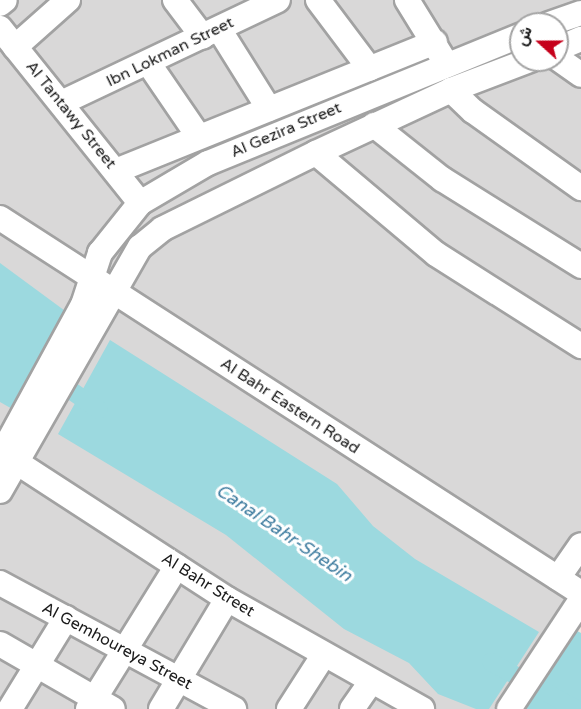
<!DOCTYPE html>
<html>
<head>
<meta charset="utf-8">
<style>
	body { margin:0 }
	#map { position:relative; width:581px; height:709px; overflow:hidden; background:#eee7df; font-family:"Varela Round",Vazirmatn,sans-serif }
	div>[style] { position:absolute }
	.residential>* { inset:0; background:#d9d8d8 }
	.water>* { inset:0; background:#9cd9df }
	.canal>* { height:18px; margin:-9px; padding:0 9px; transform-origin:9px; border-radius:9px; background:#9cd9df }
	.roads { filter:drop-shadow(2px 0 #a2a2a2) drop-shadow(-2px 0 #a2a2a2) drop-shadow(0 2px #a2a2a2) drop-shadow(0 -2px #a2a2a2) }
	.minor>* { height:24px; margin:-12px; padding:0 12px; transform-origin:12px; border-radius:12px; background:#fff }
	span { translate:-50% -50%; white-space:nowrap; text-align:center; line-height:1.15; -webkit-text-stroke:6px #fff; paint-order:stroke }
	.street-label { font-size:16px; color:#1b1b1b }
	.water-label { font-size:18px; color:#3e7c9f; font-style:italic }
	.north { position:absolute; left:509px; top:12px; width:60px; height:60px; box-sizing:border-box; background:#fff; border:2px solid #a4a4a4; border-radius:50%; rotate:291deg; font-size:16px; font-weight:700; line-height:24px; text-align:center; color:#1b1b1b }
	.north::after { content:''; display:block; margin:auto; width:21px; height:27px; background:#c6001b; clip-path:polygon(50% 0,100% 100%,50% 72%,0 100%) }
</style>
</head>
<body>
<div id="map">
	<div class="residential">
		<div style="clip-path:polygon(evenodd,0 0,581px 0,581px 623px,527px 709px,0 709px,0 0,521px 24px,557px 24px,557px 60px,521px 60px,521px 24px)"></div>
	</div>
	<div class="water">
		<div style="clip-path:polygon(0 263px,72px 316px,14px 410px,0 402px)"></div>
		<div style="clip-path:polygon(110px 340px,337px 484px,373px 526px,415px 559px,539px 632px,489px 709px,476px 709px,438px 694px,409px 663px,344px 629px,226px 535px,58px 434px)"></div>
		<div style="clip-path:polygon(559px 621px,581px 633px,581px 709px,520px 709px)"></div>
	</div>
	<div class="canal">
		<div style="left:53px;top:378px;width:56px;rotate:34.8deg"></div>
		<div style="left:491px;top:662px;width:97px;rotate:28.9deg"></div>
	</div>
	<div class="roads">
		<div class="minor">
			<div style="left:175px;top:0;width:46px;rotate:52.9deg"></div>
			<div style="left:318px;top:0;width:86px;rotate:53deg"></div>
			<div style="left:407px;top:0;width:67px;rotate:58.4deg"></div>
			<div style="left:0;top:4px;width:6px;rotate:-39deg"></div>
			<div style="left:549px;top:24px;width:34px;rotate:-19deg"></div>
			<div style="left:0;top:28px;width:224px;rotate:51.3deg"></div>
			<div style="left:219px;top:29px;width:94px;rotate:58deg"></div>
			<div style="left:15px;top:47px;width:71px;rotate:-41.6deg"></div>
			<div style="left:557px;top:49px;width:26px;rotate:-23deg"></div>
			<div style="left:557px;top:58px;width:29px;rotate:35deg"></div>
			<div style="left:149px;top:64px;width:88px;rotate:55.6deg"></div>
			<div style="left:451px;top:90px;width:30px;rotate:44deg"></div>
			<div style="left:473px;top:111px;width:133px;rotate:35.5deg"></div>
			<div style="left:61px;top:103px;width:240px;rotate:-25.4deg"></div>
			<div style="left:374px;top:125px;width:87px;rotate:38.5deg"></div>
			<div style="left:442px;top:179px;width:164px;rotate:32deg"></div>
			<div style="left:316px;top:153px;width:157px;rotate:40.1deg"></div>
			<div style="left:436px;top:254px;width:172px;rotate:32.4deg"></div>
			<div style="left:116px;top:171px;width:344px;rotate:-22deg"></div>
			<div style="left:0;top:218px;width:692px;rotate:32.84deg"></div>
			<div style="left:7px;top:456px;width:262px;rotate:33deg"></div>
			<div style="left:227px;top:599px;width:224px;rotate:29.4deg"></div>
			<div style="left:0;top:457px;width:173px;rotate:-61.4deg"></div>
			<div style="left:83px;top:305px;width:55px;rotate:-71.9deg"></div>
			<div style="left:100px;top:253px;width:64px;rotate:-51.3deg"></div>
			<div style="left:140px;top:203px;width:79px;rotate:-30.5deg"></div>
			<div style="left:208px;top:163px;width:338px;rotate:-22.2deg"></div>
			<div style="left:0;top:491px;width:281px;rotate:-60.2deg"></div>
			<div style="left:140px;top:247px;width:28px;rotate:-39deg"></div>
			<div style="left:162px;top:229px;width:172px;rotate:-26.3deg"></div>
			<div style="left:316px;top:153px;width:149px;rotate:-25deg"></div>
			<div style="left:451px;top:90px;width:85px;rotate:-20.8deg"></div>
			<div style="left:558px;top:578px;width:40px;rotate:-55.1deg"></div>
			<div style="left:0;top:583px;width:266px;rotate:28.3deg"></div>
			<div style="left:0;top:644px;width:130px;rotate:29.9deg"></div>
			<div style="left:10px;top:709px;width:107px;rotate:-58.4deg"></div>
			<div style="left:88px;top:709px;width:168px;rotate:-58.1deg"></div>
			<div style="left:161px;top:709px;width:128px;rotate:-59deg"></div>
			<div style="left:289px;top:709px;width:63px;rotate:-57.3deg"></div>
			<div style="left:352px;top:709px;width:33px;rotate:-55deg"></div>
			<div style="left:509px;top:709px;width:131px;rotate:-56.6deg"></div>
		</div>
	</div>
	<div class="street-label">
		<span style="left:170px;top:52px;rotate:-26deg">Ibn Lokman Street</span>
		<span style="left:71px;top:115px;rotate:51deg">Al Tantawy Street</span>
		<span style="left:286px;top:130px;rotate:-23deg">Al Gezira Street</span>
		<span style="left:290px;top:406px;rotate:33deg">Al Bahr Eastern Road</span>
		<span style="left:208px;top:585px;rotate:32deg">Al Bahr Street</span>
		<span style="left:117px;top:646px;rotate:28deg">Al Gemhoureya Street</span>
	</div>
	<div class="water-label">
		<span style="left:284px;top:533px;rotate:34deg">Canal Bahr-Shebin</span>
	</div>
	<div class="north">ش</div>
</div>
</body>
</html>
